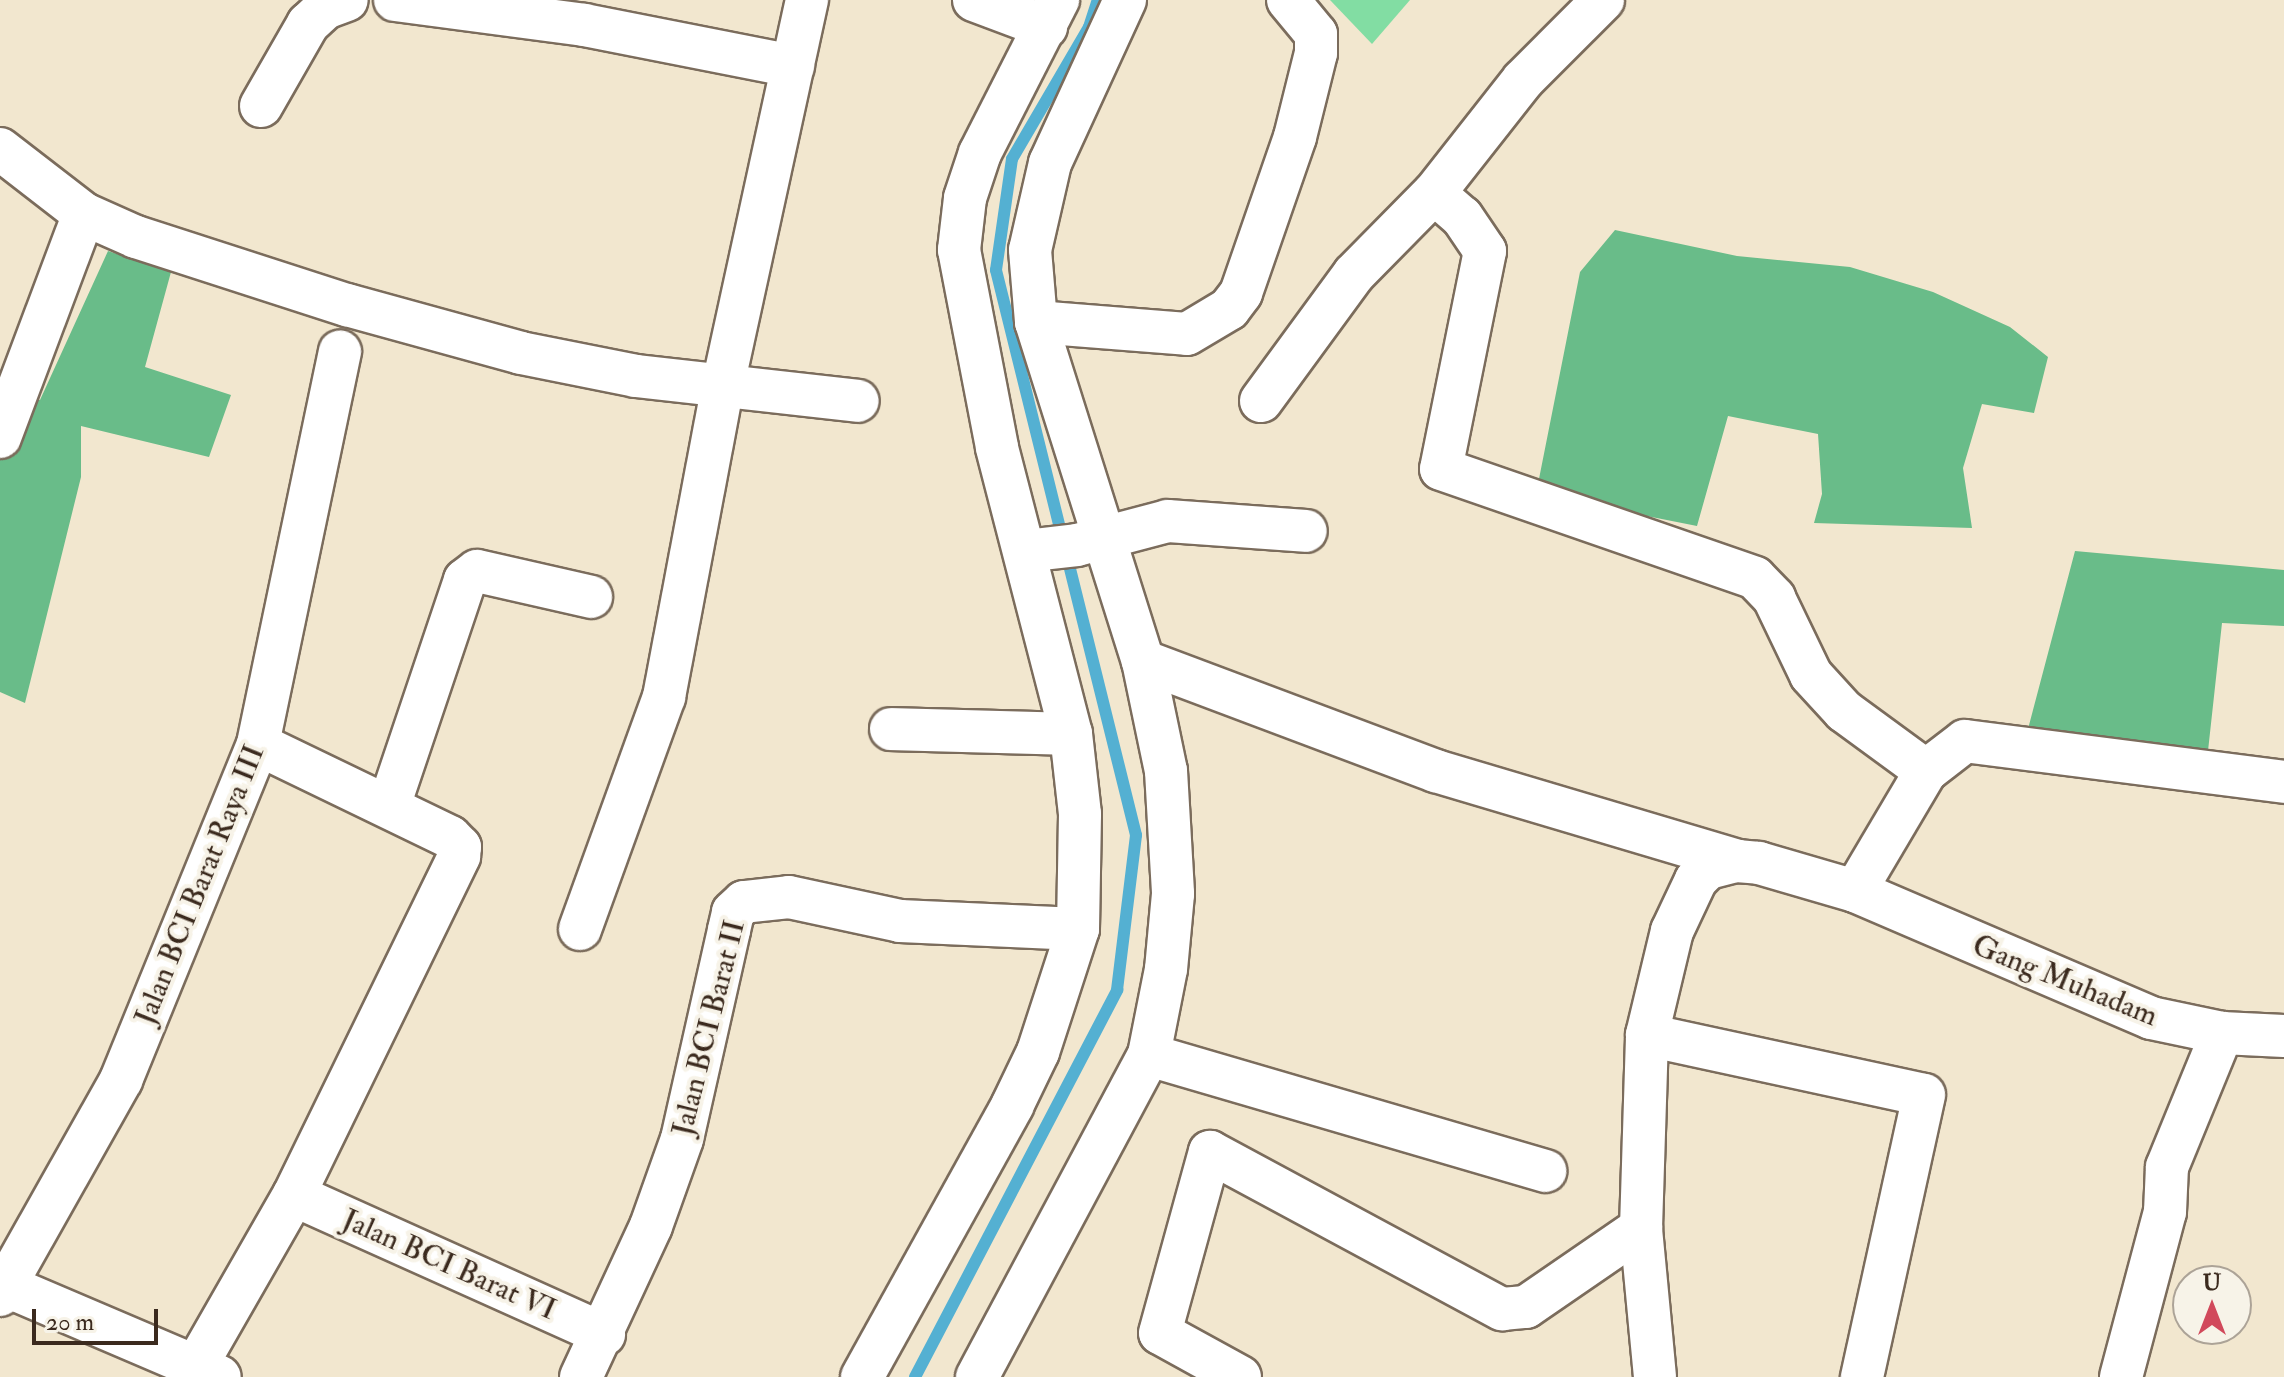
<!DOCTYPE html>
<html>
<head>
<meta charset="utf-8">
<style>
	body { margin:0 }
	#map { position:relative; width:2284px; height:1377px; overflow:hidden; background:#f2e7cf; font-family:"IM FELL Double Pica",serif }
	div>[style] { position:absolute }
	.green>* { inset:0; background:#82dda3 }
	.forest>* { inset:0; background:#69bc89 }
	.stream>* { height:12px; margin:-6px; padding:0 6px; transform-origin:6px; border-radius:6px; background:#54b0d2 }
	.roads { filter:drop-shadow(2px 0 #7b6c5c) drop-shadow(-2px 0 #7b6c5c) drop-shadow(0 2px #7b6c5c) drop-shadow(0 -2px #7b6c5c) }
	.minor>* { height:42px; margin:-21px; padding:0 21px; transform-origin:21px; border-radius:21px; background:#fff }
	span { translate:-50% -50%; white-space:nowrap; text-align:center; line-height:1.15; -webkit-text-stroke:8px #f7f3e8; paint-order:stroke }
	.street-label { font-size:30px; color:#3b2a1e }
	.north { position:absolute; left:2172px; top:1265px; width:80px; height:80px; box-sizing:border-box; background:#f7f3e8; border:2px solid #aca397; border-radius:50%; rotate:0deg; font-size:22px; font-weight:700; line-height:32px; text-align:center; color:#3b2a1e }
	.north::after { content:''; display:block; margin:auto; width:28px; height:36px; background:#d1495b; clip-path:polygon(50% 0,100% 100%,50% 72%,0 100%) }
	.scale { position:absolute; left:32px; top:1309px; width:126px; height:36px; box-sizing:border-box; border:4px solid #3b2a1e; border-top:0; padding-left:10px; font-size:24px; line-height:28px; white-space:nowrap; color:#3b2a1e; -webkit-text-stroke:6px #f7f3e8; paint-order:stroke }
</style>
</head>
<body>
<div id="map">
	<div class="green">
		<div style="clip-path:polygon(1330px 0,1410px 0,1372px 44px)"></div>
	</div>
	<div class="forest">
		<div style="clip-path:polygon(1615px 230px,1737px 256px,1850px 267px,1933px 292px,2010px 327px,2048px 357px,2034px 413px,1982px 404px,1963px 468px,1972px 528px,1814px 523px,1822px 494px,1818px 434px,1728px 416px,1697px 526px,1536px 494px,1580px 272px)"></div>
		<div style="clip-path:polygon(108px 251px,171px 272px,145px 367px,231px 395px,209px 457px,81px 426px,81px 477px,25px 703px,0 692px,0 389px,40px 400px)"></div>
		<div style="clip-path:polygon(2075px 551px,2284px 570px,2284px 626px,2222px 623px,2208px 751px,2028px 729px)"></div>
	</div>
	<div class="stream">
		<div style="left:915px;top:1377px;width:437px;rotate:-62.4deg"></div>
		<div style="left:1117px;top:990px;width:156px;rotate:-83deg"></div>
		<div style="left:1136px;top:835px;width:582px;rotate:-103.92deg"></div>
		<div style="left:996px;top:270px;width:112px;rotate:-81.8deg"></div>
		<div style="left:1012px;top:159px;width:153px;rotate:-59.7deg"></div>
		<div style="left:1089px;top:27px;width:28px;rotate:-72deg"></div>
	</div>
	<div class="roads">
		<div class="minor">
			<div style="left:395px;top:0;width:191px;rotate:7.5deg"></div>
			<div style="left:584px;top:25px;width:213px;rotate:11.1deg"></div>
			<div style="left:974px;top:0;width:77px;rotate:20.6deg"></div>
			<div style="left:1125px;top:0;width:179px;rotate:114.7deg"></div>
			<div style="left:1050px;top:163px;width:89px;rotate:102.9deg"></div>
			<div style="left:1030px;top:250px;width:72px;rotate:85.2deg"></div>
			<div style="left:1036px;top:322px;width:355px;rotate:72.5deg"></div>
			<div style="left:1143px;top:661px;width:112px;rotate:78.2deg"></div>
			<div style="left:1166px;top:771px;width:123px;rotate:86.7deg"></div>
			<div style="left:1173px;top:894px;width:75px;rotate:95.3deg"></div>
			<div style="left:1166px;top:969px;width:88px;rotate:101.2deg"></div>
			<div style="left:1603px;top:0;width:113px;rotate:135deg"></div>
			<div style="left:1523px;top:80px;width:144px;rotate:128.2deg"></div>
			<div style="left:1434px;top:193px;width:37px;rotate:41deg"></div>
			<div style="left:1462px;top:217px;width:41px;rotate:55.9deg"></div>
			<div style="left:1485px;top:251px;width:222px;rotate:101.4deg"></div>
			<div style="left:1441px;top:469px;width:332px;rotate:19.1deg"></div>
			<div style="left:1755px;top:578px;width:28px;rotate:46deg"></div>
			<div style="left:1774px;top:598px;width:85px;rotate:64.3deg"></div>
			<div style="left:1811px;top:675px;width:49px;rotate:47.5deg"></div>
			<div style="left:1844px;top:711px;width:102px;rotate:36.2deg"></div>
			<div style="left:261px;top:106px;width:95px;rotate:-60.2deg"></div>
			<div style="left:308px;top:24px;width:23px;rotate:-43deg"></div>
			<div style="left:325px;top:8px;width:23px;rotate:-20deg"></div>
			<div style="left:0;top:149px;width:106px;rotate:37.7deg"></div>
			<div style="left:84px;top:214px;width:57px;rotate:23.9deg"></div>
			<div style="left:136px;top:237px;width:222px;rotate:17.9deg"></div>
			<div style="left:347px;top:305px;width:180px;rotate:15.4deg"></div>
			<div style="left:521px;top:353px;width:117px;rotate:11.3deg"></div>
			<div style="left:636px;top:376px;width:223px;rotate:6.4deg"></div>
			<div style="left:1036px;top:322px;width:151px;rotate:4.5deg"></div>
			<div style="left:1187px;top:334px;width:49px;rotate:-30.8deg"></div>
			<div style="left:1229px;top:309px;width:20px;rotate:-53deg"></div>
			<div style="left:1241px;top:293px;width:165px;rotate:-70.9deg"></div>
			<div style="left:1295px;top:137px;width:87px;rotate:-76deg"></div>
			<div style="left:1316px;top:53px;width:19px;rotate:-90deg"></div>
			<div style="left:1316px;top:34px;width:44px;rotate:-129.5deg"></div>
			<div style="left:1261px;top:401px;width:157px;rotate:-53.8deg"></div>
			<div style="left:1354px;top:274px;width:114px;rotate:-45.4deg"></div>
			<div style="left:0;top:437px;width:238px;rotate:-69.4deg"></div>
			<div style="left:1025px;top:551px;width:52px;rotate:-6.6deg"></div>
			<div style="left:1077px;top:545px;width:94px;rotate:-14.8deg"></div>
			<div style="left:1168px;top:521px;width:138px;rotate:4.1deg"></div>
			<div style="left:1143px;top:661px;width:313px;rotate:20.6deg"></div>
			<div style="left:1436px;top:771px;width:314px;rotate:16.6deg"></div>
			<div style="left:891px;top:729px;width:180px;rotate:1.6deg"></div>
			<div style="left:389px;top:806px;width:238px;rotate:-71.4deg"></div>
			<div style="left:465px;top:580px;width:15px;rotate:-37deg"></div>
			<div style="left:477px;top:571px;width:117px;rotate:12.8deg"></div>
			<div style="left:1855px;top:891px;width:139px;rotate:-59.4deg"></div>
			<div style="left:1926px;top:771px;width:49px;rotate:-37.6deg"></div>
			<div style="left:1965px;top:741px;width:322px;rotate:7.3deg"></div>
			<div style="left:580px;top:929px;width:247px;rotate:-70.1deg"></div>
			<div style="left:664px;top:697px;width:318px;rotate:-79.3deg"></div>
			<div style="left:723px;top:385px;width:394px;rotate:-77.7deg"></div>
			<div style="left:1647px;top:1035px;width:283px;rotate:12.2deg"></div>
			<div style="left:1924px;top:1095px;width:289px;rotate:102.4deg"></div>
			<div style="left:294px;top:1195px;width:340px;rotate:24.2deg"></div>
			<div style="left:9px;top:1287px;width:229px;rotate:23.1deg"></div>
			<div style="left:0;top:1295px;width:247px;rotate:-60.6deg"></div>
			<div style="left:121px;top:1080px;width:363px;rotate:-67.8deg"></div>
			<div style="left:258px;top:744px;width:401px;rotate:-78.2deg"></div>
			<div style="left:196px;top:1366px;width:197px;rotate:-60.2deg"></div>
			<div style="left:294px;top:1195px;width:377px;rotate:-64deg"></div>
			<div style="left:459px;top:856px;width:9px;rotate:-84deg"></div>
			<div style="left:460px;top:847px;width:14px;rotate:-135deg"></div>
			<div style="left:450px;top:837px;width:213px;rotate:-154.2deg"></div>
			<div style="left:581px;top:1377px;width:166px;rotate:-65.1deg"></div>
			<div style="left:651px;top:1226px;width:92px;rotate:-70.4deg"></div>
			<div style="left:682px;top:1139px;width:214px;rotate:-77.3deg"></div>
			<div style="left:729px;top:930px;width:18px;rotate:-77deg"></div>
			<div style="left:733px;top:912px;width:15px;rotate:-42deg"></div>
			<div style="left:744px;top:902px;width:45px;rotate:-6.3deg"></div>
			<div style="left:789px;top:897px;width:114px;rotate:12.2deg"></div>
			<div style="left:900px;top:921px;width:178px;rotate:2.6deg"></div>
			<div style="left:862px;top:1377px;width:310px;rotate:-61deg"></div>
			<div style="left:1012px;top:1106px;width:60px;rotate:-64.3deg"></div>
			<div style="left:1038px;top:1052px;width:129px;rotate:-72deg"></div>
			<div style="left:1078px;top:929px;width:115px;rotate:-89deg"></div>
			<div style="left:1080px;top:814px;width:81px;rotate:-96.4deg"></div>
			<div style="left:1071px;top:734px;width:296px;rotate:-104.5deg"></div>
			<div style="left:997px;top:447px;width:201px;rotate:-100.9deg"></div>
			<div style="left:959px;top:250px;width:52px;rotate:-83.4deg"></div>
			<div style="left:965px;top:198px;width:47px;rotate:-71.6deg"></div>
			<div style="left:980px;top:153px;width:172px;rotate:-63deg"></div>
			<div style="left:977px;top:1377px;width:365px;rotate:-61.9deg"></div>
			<div style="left:1149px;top:1055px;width:413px;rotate:16.3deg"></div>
			<div style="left:1240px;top:1377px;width:91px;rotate:-151.2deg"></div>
			<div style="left:1160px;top:1333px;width:188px;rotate:-74.6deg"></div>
			<div style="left:1210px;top:1152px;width:332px;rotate:28.3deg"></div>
			<div style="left:1502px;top:1309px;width:24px;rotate:-5deg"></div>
			<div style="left:1526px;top:1307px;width:140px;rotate:-34.5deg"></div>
			<div style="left:1655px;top:1377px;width:150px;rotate:-95.4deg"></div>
			<div style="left:1641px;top:1228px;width:193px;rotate:-88.2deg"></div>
			<div style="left:1647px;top:1035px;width:107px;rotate:-76.5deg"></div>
			<div style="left:1672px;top:931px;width:56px;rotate:-64.8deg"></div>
			<div style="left:1696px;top:880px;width:17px;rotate:-45deg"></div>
			<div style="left:1708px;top:868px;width:30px;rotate:-14deg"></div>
			<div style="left:1737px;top:861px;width:22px;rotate:5deg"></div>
			<div style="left:1759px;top:863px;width:100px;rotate:16.3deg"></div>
			<div style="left:1855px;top:891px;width:322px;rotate:23.2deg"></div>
			<div style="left:2151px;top:1018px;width:73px;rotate:11.9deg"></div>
			<div style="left:2222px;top:1033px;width:62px;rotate:2.8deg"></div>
			<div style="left:2121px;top:1377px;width:171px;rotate:-75.1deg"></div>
			<div style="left:2165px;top:1212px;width:45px;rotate:-87.5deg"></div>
			<div style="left:2167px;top:1167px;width:145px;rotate:-67.7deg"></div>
		</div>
	</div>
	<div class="street-label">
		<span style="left:200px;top:885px;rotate:-68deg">Jalan BCI Barat Raya III</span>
		<span style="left:2065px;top:981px;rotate:22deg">Gang Muhadam</span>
		<span style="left:709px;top:1028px;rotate:-76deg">Jalan BCI Barat II</span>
		<span style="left:449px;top:1265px;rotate:24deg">Jalan BCI Barat VI</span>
	</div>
	<div class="north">U</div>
	<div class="scale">20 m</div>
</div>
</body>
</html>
